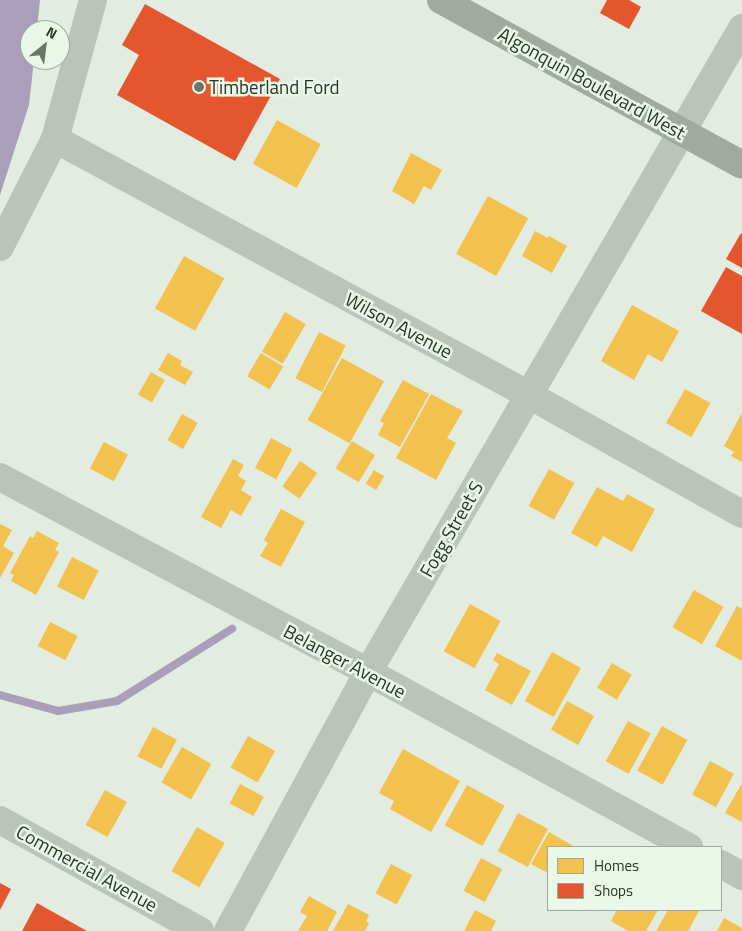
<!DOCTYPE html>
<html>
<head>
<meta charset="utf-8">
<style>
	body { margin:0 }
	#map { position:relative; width:742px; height:931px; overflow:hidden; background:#e2ece0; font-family:"Titillium Web",sans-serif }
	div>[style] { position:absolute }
	.water>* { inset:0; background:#a99fbb }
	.homes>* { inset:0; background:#f2c14e; transform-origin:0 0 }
	.shops>* { inset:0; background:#e4572e }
	.stream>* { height:8px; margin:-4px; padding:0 4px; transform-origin:4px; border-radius:4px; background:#a99fbb }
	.minor>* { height:28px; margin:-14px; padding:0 14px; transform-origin:14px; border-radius:14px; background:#bbc4ba }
	.major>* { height:28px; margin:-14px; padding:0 14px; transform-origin:14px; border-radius:14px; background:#a1aa9f }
	.dots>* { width:14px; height:14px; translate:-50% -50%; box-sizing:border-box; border:2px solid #e9f8e8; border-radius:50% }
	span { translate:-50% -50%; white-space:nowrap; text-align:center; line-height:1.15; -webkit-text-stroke:5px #e9f8e8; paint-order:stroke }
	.street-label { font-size:19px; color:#2c3528 }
	.poi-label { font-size:19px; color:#2c3528 }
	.left { translate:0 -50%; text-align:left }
	.legend { position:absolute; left:547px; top:846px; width:175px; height:65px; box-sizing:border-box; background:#e9f8e8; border:1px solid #9daa9b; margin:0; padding:6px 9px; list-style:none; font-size:15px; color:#2c3528 }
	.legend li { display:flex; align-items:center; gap:10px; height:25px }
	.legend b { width:25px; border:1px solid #9daa9b }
	.north { position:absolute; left:20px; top:20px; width:50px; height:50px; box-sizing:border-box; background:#e9f8e8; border:1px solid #9daa9b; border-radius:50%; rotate:29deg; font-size:14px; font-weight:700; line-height:20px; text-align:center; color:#2c3528 }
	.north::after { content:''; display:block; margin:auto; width:18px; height:22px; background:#6c7568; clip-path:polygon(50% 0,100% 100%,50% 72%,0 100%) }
</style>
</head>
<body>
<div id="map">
	<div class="water">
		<div style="clip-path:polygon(0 0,40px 0,37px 30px,30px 30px,30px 60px,34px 60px,29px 105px,0 195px)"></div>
	</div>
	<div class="homes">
		<div style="left:277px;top:120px;width:50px;height:50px;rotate:29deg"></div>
		<div style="clip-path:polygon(411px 153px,442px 170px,431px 190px,424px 186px,414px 204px,392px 191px)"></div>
		<div style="left:488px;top:196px;width:46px;height:66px;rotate:29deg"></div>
		<div style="clip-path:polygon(535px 231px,548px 238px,549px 236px,567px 246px,552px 273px,522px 256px)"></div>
		<div style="left:184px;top:256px;width:46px;height:60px;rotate:29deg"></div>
		<div style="clip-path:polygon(632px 305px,679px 331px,662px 362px,648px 354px,634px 380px,601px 361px)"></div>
		<div style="left:285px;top:312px;width:24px;height:46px;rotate:30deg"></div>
		<div style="left:319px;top:332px;width:30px;height:52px;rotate:27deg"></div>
		<div style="clip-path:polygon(168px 353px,182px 361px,180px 365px,193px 372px,185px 385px,158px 370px)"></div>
		<div style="left:261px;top:353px;width:26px;height:27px;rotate:31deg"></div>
		<div style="left:342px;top:358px;width:48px;height:71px;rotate:29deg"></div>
		<div style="left:151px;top:372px;width:16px;height:26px;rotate:30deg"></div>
		<div style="clip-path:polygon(403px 380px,429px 394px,400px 447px,378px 435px,384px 423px,380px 421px)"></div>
		<div style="left:685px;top:389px;width:29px;height:39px;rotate:29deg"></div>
		<div style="clip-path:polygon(431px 394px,463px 411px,447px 438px,456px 443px,436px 480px,396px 458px)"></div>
		<div style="clip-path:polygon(742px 413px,742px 462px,731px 456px,734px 452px,724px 446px)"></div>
		<div style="left:182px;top:414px;width:18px;height:30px;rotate:29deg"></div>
		<div style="left:271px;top:438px;width:24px;height:34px;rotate:28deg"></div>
		<div style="left:352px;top:441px;width:27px;height:32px;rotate:31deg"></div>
		<div style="left:104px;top:442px;width:27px;height:30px;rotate:28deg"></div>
		<div style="clip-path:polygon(233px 459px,244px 465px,238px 476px,246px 481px,241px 490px,252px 497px,241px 516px,231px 510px,221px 528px,201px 517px)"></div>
		<div style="left:300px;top:461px;width:21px;height:31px;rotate:35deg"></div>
		<div style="left:549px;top:469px;width:29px;height:42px;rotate:29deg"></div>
		<div style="left:374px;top:470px;width:12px;height:16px;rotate:31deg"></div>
		<div style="clip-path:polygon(597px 487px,623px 501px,627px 494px,655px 509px,632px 552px,603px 536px,597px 547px,571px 533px)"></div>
		<div style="clip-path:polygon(281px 509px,305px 522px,281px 567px,260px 556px,268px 543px,264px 540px)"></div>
		<div style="clip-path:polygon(0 524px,12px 530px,3px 546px,14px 553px,0 578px)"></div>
		<div style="clip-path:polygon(37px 531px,59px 543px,55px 550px,59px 552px,36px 595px,11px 581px,14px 575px,10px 573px,30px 536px,33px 538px)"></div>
		<div style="left:72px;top:557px;width:30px;height:33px;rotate:27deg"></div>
		<div style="left:694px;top:590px;width:34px;height:43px;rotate:30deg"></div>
		<div style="left:470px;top:604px;width:35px;height:54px;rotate:29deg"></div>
		<div style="clip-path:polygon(737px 606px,742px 609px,742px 661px,715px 646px)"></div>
		<div style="left:50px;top:622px;width:31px;height:27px;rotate:27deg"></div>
		<div style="left:552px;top:652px;width:33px;height:56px;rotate:29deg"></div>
		<div style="clip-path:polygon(497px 653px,531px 671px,512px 705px,485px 690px,499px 664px,493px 660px)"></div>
		<div style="left:612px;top:663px;width:23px;height:29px;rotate:31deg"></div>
		<div style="left:567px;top:701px;width:31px;height:33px;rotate:29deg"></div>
		<div style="left:628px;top:721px;width:26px;height:46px;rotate:29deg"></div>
		<div style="left:662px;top:726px;width:29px;height:51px;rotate:29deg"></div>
		<div style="left:153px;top:727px;width:27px;height:33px;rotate:28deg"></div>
		<div style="left:248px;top:736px;width:31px;height:36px;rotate:29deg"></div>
		<div style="left:182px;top:747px;width:34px;height:41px;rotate:30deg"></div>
		<div style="clip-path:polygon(403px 749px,460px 781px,431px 832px,390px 809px,394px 801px,379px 793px)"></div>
		<div style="left:710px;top:761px;width:27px;height:38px;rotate:28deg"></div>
		<div style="clip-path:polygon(742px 783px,742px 822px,725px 813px)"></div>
		<div style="left:240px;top:784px;width:27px;height:22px;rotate:28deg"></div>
		<div style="left:467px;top:785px;width:43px;height:46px;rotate:29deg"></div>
		<div style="left:105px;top:790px;width:25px;height:40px;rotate:29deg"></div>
		<div style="left:518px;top:813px;width:34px;height:43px;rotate:28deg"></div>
		<div style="left:197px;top:827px;width:32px;height:51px;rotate:30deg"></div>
		<div style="clip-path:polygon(549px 832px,575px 847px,548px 847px,548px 873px,531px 864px)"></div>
		<div style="left:481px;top:858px;width:24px;height:37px;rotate:28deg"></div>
		<div style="left:391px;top:864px;width:24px;height:33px;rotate:28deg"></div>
		<div style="clip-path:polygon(309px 896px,337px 912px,327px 931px,298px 931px,307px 916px,300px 912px)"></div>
		<div style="clip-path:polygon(348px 904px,369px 915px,366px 921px,369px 923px,365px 931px,333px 931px)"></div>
		<div style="clip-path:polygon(475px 910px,496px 921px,491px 931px,464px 931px)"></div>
		<div style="clip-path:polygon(617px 910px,658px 910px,646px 931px,628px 931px,611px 921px)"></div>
		<div style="clip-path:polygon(668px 910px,696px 910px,699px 911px,688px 931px,656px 931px)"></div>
		<div style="clip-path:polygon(724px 918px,742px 928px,742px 931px,717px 931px)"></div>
	</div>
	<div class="shops">
		<div style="clip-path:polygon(607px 0,629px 0,641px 7px,629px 29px,600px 13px)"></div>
		<div style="clip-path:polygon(145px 4px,280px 79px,235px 161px,117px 95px,139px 55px,122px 45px)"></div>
		<div style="clip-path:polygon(741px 233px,742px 234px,742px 268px,726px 259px)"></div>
		<div style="clip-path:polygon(726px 267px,742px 276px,742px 334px,701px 311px)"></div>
		<div style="clip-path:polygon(0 883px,11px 889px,0 910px)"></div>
		<div style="clip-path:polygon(37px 903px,87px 931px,22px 931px)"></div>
	</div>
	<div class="stream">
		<div style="left:0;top:695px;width:60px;rotate:15.4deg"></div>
		<div style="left:58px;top:711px;width:60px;rotate:-9.6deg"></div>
		<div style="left:117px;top:701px;width:136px;rotate:-32.1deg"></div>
	</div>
	<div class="minor">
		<div style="left:55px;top:139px;width:539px;rotate:28.37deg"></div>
		<div style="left:529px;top:395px;width:244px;rotate:29.2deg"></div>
		<div style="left:0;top:247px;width:121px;rotate:-63deg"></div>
		<div style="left:55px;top:139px;width:144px;rotate:-74.7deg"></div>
		<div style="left:0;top:477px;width:416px;rotate:27.9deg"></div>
		<div style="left:368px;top:672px;width:366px;rotate:28.6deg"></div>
		<div style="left:0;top:820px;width:229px;rotate:29deg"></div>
		<div style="left:721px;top:864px;width:24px;rotate:30deg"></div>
		<div style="left:228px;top:931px;width:294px;rotate:-61.6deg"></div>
		<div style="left:368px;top:672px;width:745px;rotate:-59.85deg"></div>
	</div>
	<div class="major">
		<div style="left:441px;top:0;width:343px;rotate:28.7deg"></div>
	</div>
	<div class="dots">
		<div style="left:199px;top:87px;background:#6c7568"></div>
	</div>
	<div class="street-label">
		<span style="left:592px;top:83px;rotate:29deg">Algonquin Boulevard West</span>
		<span style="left:399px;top:325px;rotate:28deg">Wilson Avenue</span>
		<span style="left:451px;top:529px;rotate:-60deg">Fogg Street S</span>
		<span style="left:345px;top:661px;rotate:28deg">Belanger Avenue</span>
		<span style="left:87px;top:868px;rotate:29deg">Commercial Avenue</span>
	</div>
	<div class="poi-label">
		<span class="left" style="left:209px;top:87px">Timberland Ford</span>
	</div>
	<ul class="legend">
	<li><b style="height:14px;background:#f2c14e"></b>Homes</li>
	<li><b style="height:14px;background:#e4572e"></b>Shops</li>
	</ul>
	<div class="north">N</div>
</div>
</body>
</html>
